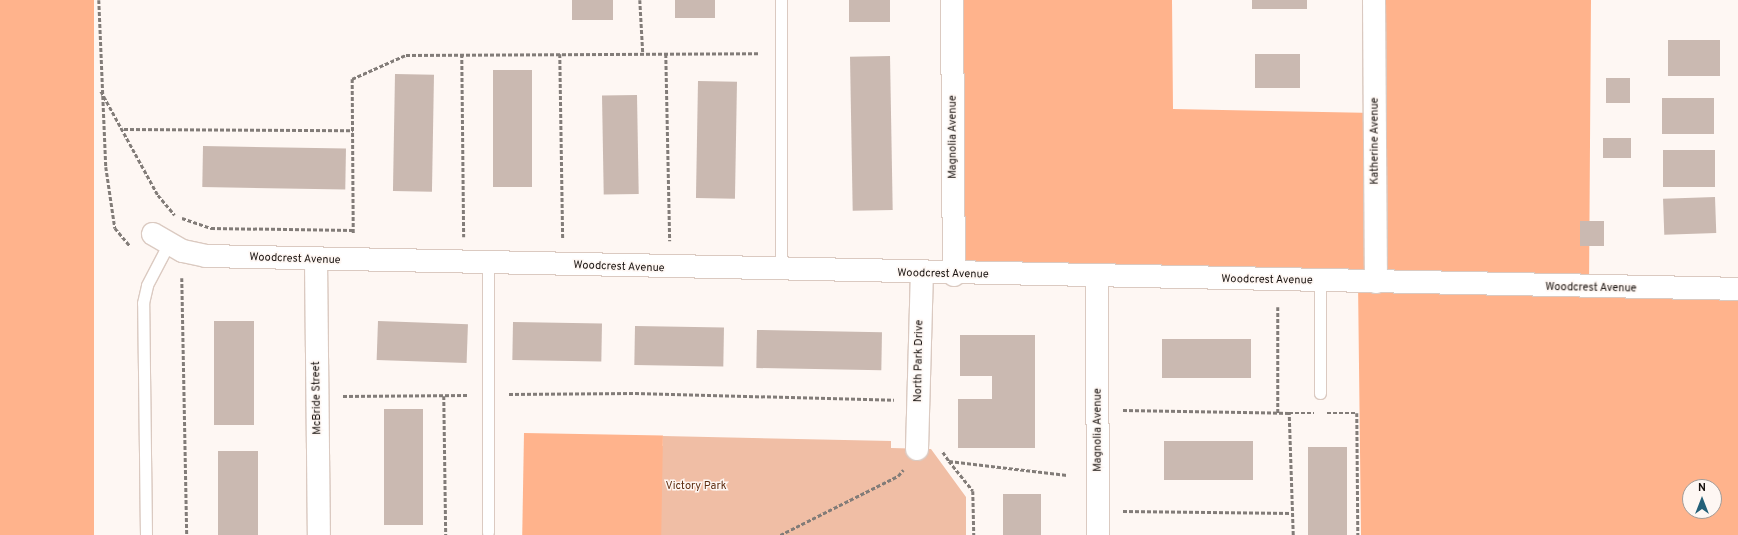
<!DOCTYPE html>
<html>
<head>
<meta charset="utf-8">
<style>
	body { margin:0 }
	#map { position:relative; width:1738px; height:535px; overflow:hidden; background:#fef7f3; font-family:Overpass,sans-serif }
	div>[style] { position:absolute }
	.green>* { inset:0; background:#f0bea5 }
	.forest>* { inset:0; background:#ffb38c; transform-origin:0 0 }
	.building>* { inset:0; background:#cab9b1; transform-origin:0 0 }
	.path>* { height:2.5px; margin-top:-1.25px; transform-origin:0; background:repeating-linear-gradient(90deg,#827c78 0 4px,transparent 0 6px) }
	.roads { filter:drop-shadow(1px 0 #dbcac1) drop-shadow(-1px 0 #dbcac1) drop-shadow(0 1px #dbcac1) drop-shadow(0 -1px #dbcac1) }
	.service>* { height:11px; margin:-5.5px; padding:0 5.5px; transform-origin:5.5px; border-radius:5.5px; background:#fff }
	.minor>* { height:22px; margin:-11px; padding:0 11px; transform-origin:11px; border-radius:11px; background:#fff }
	span { translate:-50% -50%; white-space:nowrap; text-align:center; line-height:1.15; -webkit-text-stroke:3px #fef7f3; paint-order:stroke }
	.street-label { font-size:11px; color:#191310 }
	.park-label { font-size:11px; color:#5f2f13 }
	.north { position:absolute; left:1682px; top:479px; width:40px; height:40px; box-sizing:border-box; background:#fef7f3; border:1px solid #a29c98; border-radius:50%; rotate:0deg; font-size:11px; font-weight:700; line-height:16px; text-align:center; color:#191310 }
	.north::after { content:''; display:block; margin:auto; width:14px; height:18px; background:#246078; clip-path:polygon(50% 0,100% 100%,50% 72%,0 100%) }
</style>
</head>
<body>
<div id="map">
	<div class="green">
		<div style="clip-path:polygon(663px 436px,891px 441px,891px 448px,931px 449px,966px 497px,966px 535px,525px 535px,524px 444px,663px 446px)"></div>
	</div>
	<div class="forest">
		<div style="left:0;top:0;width:94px;height:535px"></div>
		<div style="clip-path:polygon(evenodd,952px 0,1172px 0,1173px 109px,1375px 113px,1374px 0,1591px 0,1589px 288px,1738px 289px,1738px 535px,1361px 535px,1358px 282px,954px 275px,952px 0,1690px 487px,1714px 487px,1714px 511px,1690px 511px,1690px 487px)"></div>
		<div style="left:524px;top:433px;width:139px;height:102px;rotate:1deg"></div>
	</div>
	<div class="building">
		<div style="left:572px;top:0;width:41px;height:20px"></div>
		<div style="left:675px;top:0;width:40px;height:18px"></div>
		<div style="left:849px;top:0;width:41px;height:22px"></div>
		<div style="left:1252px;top:0;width:55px;height:9px"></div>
		<div style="left:1668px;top:40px;width:52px;height:36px"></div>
		<div style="left:1255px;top:54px;width:45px;height:34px"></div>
		<div style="left:890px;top:56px;width:154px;height:40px;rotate:89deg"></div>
		<div style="left:493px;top:70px;width:39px;height:117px"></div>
		<div style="left:395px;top:74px;width:39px;height:117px;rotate:1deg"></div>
		<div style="left:1630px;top:78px;width:25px;height:24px;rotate:90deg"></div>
		<div style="left:698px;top:81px;width:39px;height:117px;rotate:1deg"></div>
		<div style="left:637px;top:95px;width:99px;height:35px;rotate:89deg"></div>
		<div style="left:1662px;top:98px;width:52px;height:36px"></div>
		<div style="left:1603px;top:138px;width:28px;height:20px"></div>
		<div style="left:203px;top:146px;width:143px;height:41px;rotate:1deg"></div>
		<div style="left:1663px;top:150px;width:52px;height:37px"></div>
		<div style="left:1715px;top:197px;width:36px;height:52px;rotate:88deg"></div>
		<div style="left:1580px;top:221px;width:24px;height:25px"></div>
		<div style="left:214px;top:321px;width:40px;height:104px"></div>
		<div style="left:378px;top:321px;width:90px;height:39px;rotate:2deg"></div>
		<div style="left:513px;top:322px;width:89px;height:38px;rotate:1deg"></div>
		<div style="left:635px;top:326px;width:89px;height:39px;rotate:1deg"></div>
		<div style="left:757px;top:330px;width:125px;height:38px;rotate:1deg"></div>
		<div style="clip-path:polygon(960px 335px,1035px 335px,1035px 448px,958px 448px,958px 399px,992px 399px,992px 376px,960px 376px)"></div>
		<div style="left:1251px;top:339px;width:39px;height:89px;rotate:90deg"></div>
		<div style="left:384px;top:409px;width:39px;height:116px"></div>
		<div style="left:1253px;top:441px;width:39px;height:89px;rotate:90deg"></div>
		<div style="left:1308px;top:447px;width:39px;height:88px"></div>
		<div style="left:218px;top:451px;width:40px;height:84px"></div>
		<div style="left:1003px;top:494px;width:38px;height:41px"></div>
	</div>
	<div class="path">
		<div style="left:99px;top:0;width:167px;rotate:87.6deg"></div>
		<div style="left:106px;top:167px;width:62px;rotate:81.6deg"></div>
		<div style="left:115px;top:228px;width:23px;rotate:50deg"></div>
		<div style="left:640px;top:0;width:53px;rotate:86.8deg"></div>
		<div style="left:462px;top:54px;width:183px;rotate:89.4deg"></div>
		<div style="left:560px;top:54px;width:185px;rotate:89.1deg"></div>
		<div style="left:666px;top:54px;width:187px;rotate:88.8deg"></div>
		<div style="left:101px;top:91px;width:119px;rotate:61.3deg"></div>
		<div style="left:158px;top:195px;width:26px;rotate:50deg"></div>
		<div style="left:124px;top:129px;width:229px;rotate:0.3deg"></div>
		<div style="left:182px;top:218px;width:31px;rotate:19deg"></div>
		<div style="left:211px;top:228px;width:142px;rotate:0.8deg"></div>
		<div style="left:353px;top:233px;width:154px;rotate:-90.4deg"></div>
		<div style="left:352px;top:79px;width:59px;rotate:-24deg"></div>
		<div style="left:406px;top:55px;width:354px;rotate:-0.3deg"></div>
		<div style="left:182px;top:278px;width:257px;rotate:88.9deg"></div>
		<div style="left:1278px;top:307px;width:106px;rotate:90deg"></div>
		<div style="left:509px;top:394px;width:126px;rotate:-0.5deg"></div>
		<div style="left:635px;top:393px;width:259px;rotate:1.5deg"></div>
		<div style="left:343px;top:396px;width:125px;rotate:-0.5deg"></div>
		<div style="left:444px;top:396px;width:139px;rotate:89.2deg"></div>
		<div style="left:1123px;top:410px;width:166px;rotate:1deg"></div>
		<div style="left:1327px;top:413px;width:30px"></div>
		<div style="left:1357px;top:413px;width:122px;rotate:89.5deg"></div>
		<div style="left:943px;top:452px;width:11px;rotate:56deg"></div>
		<div style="left:949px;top:461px;width:119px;rotate:6.8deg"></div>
		<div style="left:949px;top:461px;width:38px;rotate:51deg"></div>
		<div style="left:973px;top:491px;width:44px;rotate:88.7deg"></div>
		<div style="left:1123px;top:511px;width:168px;rotate:0.7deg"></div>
		<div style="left:780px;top:535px;width:132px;rotate:-26.6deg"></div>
		<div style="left:898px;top:476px;width:8px;rotate:-50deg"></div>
		<div style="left:1293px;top:535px;width:122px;rotate:-91.9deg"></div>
		<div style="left:1289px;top:413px;width:25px"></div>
	</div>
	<div class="roads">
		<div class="service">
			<div style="left:781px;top:0;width:271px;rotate:90deg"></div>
			<div style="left:488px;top:264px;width:268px;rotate:90deg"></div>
			<div style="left:1320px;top:281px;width:112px;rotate:90deg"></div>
			<div style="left:146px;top:535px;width:232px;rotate:-90.7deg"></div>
			<div style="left:143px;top:303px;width:18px;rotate:-77deg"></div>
			<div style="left:147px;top:285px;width:47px;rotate:-62.4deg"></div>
		</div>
		<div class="minor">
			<div style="left:952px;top:0;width:275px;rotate:89.6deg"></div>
			<div style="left:1374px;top:0;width:282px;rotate:89.6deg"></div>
			<div style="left:153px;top:234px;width:34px;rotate:30deg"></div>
			<div style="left:183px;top:251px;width:24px;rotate:12deg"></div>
			<div style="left:206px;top:256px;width:1532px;rotate:1.23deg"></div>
			<div style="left:316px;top:260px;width:275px;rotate:89.4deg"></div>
			<div style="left:1097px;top:278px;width:257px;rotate:89.8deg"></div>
			<div style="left:917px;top:449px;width:175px;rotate:-88.4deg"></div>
		</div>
	</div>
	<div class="street-label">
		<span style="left:953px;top:137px;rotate:-90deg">Magnolia Avenue</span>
		<span style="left:1375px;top:141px;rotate:-90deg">Katherine Avenue</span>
		<span style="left:295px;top:259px;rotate:2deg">Woodcrest Avenue</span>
		<span style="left:619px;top:267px;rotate:2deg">Woodcrest Avenue</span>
		<span style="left:943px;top:274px;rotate:1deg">Woodcrest Avenue</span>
		<span style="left:1267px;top:280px;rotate:1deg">Woodcrest Avenue</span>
		<span style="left:1591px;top:288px;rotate:1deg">Woodcrest Avenue</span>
		<span style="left:919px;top:361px;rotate:-89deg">North Park Drive</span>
		<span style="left:317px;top:398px;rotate:-91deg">McBride Street</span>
		<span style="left:1098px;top:430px;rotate:-90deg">Magnolia Avenue</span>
	</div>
	<div class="park-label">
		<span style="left:696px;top:486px">Victory Park</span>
	</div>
	<div class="north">N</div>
</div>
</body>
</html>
